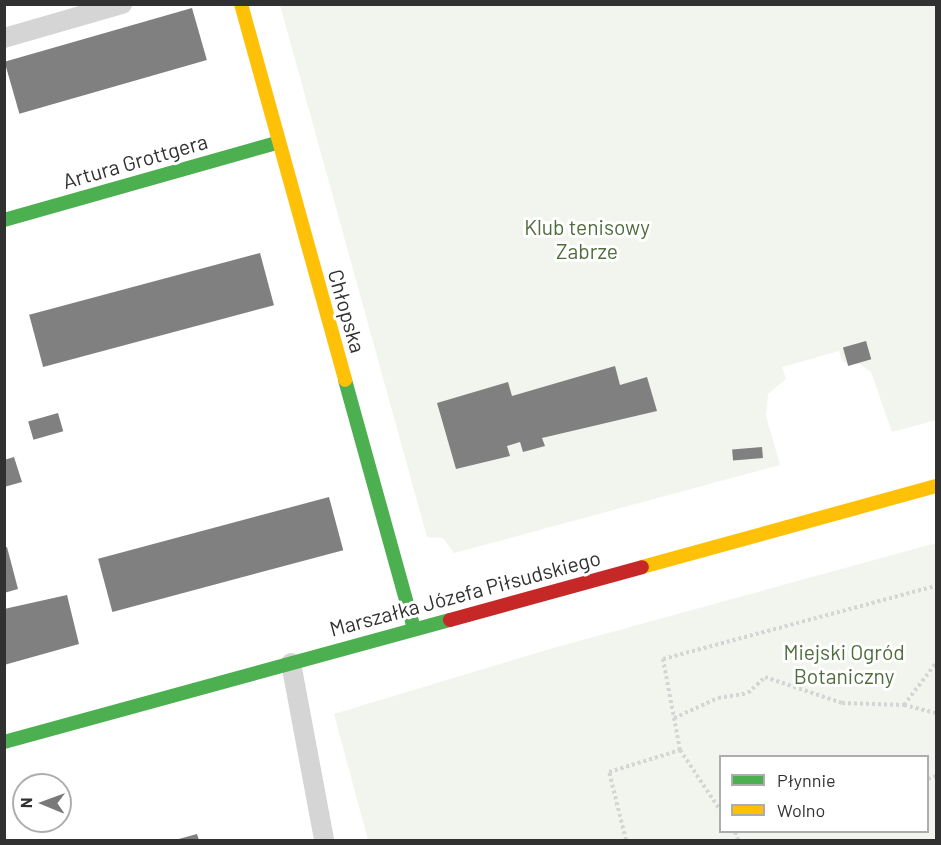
<!DOCTYPE html>
<html>
<head>
<meta charset="utf-8">
<style>
	body { margin:0 }
	#map { position:relative; width:941px; height:845px; overflow:hidden; background:#fff; font-family:Barlow,sans-serif }
	div>[style] { position:absolute }
	.green>* { inset:0; background:#f1f5ed }
	.building>* { inset:0; background:#808080; transform-origin:0 0 }
	.path>* { height:4px; margin-top:-2px; transform-origin:0; background:repeating-linear-gradient(90deg,#d5d5d5 0 3px,transparent 0 6px) }
	.lane>* { height:20px; margin:-10px; padding:0 10px; transform-origin:10px; border-radius:10px; background:#d5d5d5 }
	.fast>* { height:14px; margin:-7px; padding:0 7px; transform-origin:7px; border-radius:7px; background:#4caf50 }
	.slow>* { height:14px; margin:-7px; padding:0 7px; transform-origin:7px; border-radius:7px; background:#ffc107 }
	.jam>* { height:14px; margin:-7px; padding:0 7px; transform-origin:7px; border-radius:7px; background:#c62828 }
	span { translate:-50% -50%; white-space:nowrap; text-align:center; line-height:1.15; -webkit-text-stroke:6px #fff; paint-order:stroke }
	.street-label { font-size:21px; color:#313131 }
	.park-label { font-size:21px; color:#506d3d }
	.frame { position:absolute; inset:0; border:6px solid #313131; pointer-events:none }
	.legend { position:absolute; left:719px; top:755px; width:210px; height:78px; box-sizing:border-box; background:#fff; border:2px solid #adadad; margin:0; padding:8px 10px; list-style:none; font-size:18px; color:#313131 }
	.legend li { display:flex; align-items:center; gap:12px; height:30px }
	.legend b { width:30px; border:2px solid #adadad }
	.north { position:absolute; left:12px; top:773px; width:60px; height:60px; box-sizing:border-box; background:#fff; border:2px solid #adadad; border-radius:50%; rotate:271deg; font-size:16px; font-weight:700; line-height:24px; text-align:center; color:#313131 }
	.north::after { content:''; display:block; margin:auto; width:21px; height:27px; background:#797979; clip-path:polygon(50% 0,100% 100%,50% 72%,0 100%) }
</style>
</head>
<body>
<div id="map">
	<div class="green">
		<div style="clip-path:polygon(280px 5px,936px 5px,936px 420px,892px 432px,871px 372px,860px 364px,843px 362px,839px 351px,782px 367px,786px 379px,768px 394px,766px 416px,780px 465px,454px 553px,443px 538px,427px 537px)"></div>
		<div style="clip-path:polygon(evenodd,936px 543px,936px 840px,368px 840px,334px 714px,550px 649px,936px 543px,720px 756px,928px 756px,928px 832px,720px 832px,720px 756px)"></div>
	</div>
	<div class="building">
		<div style="left:192px;top:8px;width:54px;height:195px;rotate:74deg"></div>
		<div style="left:260px;top:253px;width:54px;height:239px;rotate:75deg"></div>
		<div style="left:866px;top:341px;width:19px;height:24px;rotate:74deg"></div>
		<div style="clip-path:polygon(615px 366px,620px 385px,647px 377px,657px 411px,542px 438px,545px 446px,523px 452px,520px 442px,507px 446px,510px 456px,456px 469px,437px 403px,508px 382px,512px 396px)"></div>
		<div style="left:58px;top:413px;width:19px;height:31px;rotate:74deg"></div>
		<div style="left:762px;top:447px;width:11px;height:30px;rotate:85deg"></div>
		<div style="clip-path:polygon(14px 457px,22px 482px,4px 487px,4px 460px)"></div>
		<div style="left:329px;top:497px;width:55px;height:239px;rotate:75deg"></div>
		<div style="clip-path:polygon(7px 547px,18px 589px,4px 593px,4px 548px)"></div>
		<div style="clip-path:polygon(67px 595px,79px 644px,4px 665px,4px 609px)"></div>
		<div style="clip-path:polygon(197px 834px,199px 840px,175px 840px)"></div>
	</div>
	<div class="path">
		<div style="left:904px;top:705px;width:53px;rotate:-52.7deg"></div>
		<div style="left:674px;top:718px;width:48px;rotate:-24.4deg"></div>
		<div style="left:718px;top:698px;width:30px;rotate:-9deg"></div>
		<div style="left:748px;top:693px;width:23px;rotate:-43deg"></div>
		<div style="left:765px;top:677px;width:81px;rotate:18.7deg"></div>
		<div style="left:842px;top:703px;width:62px;rotate:1.8deg"></div>
		<div style="left:904px;top:705px;width:33px;rotate:14deg"></div>
		<div style="left:680px;top:750px;width:72px;rotate:56.3deg"></div>
		<div style="left:928px;top:779px;width:9px;rotate:-21deg"></div>
		<div style="left:735px;top:832px;width:9px;rotate:69deg"></div>
		<div style="left:626px;top:840px;width:70px;rotate:-104deg"></div>
		<div style="left:609px;top:772px;width:74px;rotate:-17.2deg"></div>
		<div style="left:680px;top:750px;width:93px;rotate:-100.6deg"></div>
		<div style="left:663px;top:659px;width:283px;rotate:-15deg"></div>
	</div>
	<div class="lane">
		<div style="left:4px;top:38px;width:123px;rotate:-16.1deg"></div>
		<div style="left:291px;top:663px;width:180px;rotate:79.4deg"></div>
	</div>
	<div class="fast">
		<div style="left:4px;top:220px;width:284px;rotate:-15.8deg"></div>
		<div style="left:345px;top:380px;width:258px;rotate:74.5deg"></div>
		<div style="left:4px;top:742px;width:462px;rotate:-15.3deg"></div>
	</div>
	<div class="slow">
		<div style="left:241px;top:4px;width:390px;rotate:74.5deg"></div>
		<div style="left:642px;top:567px;width:305px;rotate:-15.4deg"></div>
	</div>
	<div class="jam">
		<div style="left:450px;top:620px;width:199px;rotate:-15.4deg"></div>
	</div>
	<div class="street-label">
		<span style="left:135px;top:161px;rotate:-16deg">Artura Grottgera</span>
		<span style="left:347px;top:311px;rotate:74deg">Chłopska</span>
		<span style="left:465px;top:593px;rotate:-15deg">Marszałka Józefa Piłsudskiego</span>
	</div>
	<div class="park-label">
		<span style="left:587px;top:239px">Klub tenisowy<br>Zabrze</span>
		<span style="left:844px;top:664px">Miejski Ogród<br>Botaniczny</span>
	</div>
	<div class="frame"></div>
	<ul class="legend">
	<li><b style="height:8px;background:#4caf50"></b>Płynnie</li>
	<li><b style="height:8px;background:#ffc107"></b>Wolno</li>
	</ul>
	<div class="north">N</div>
</div>
</body>
</html>
